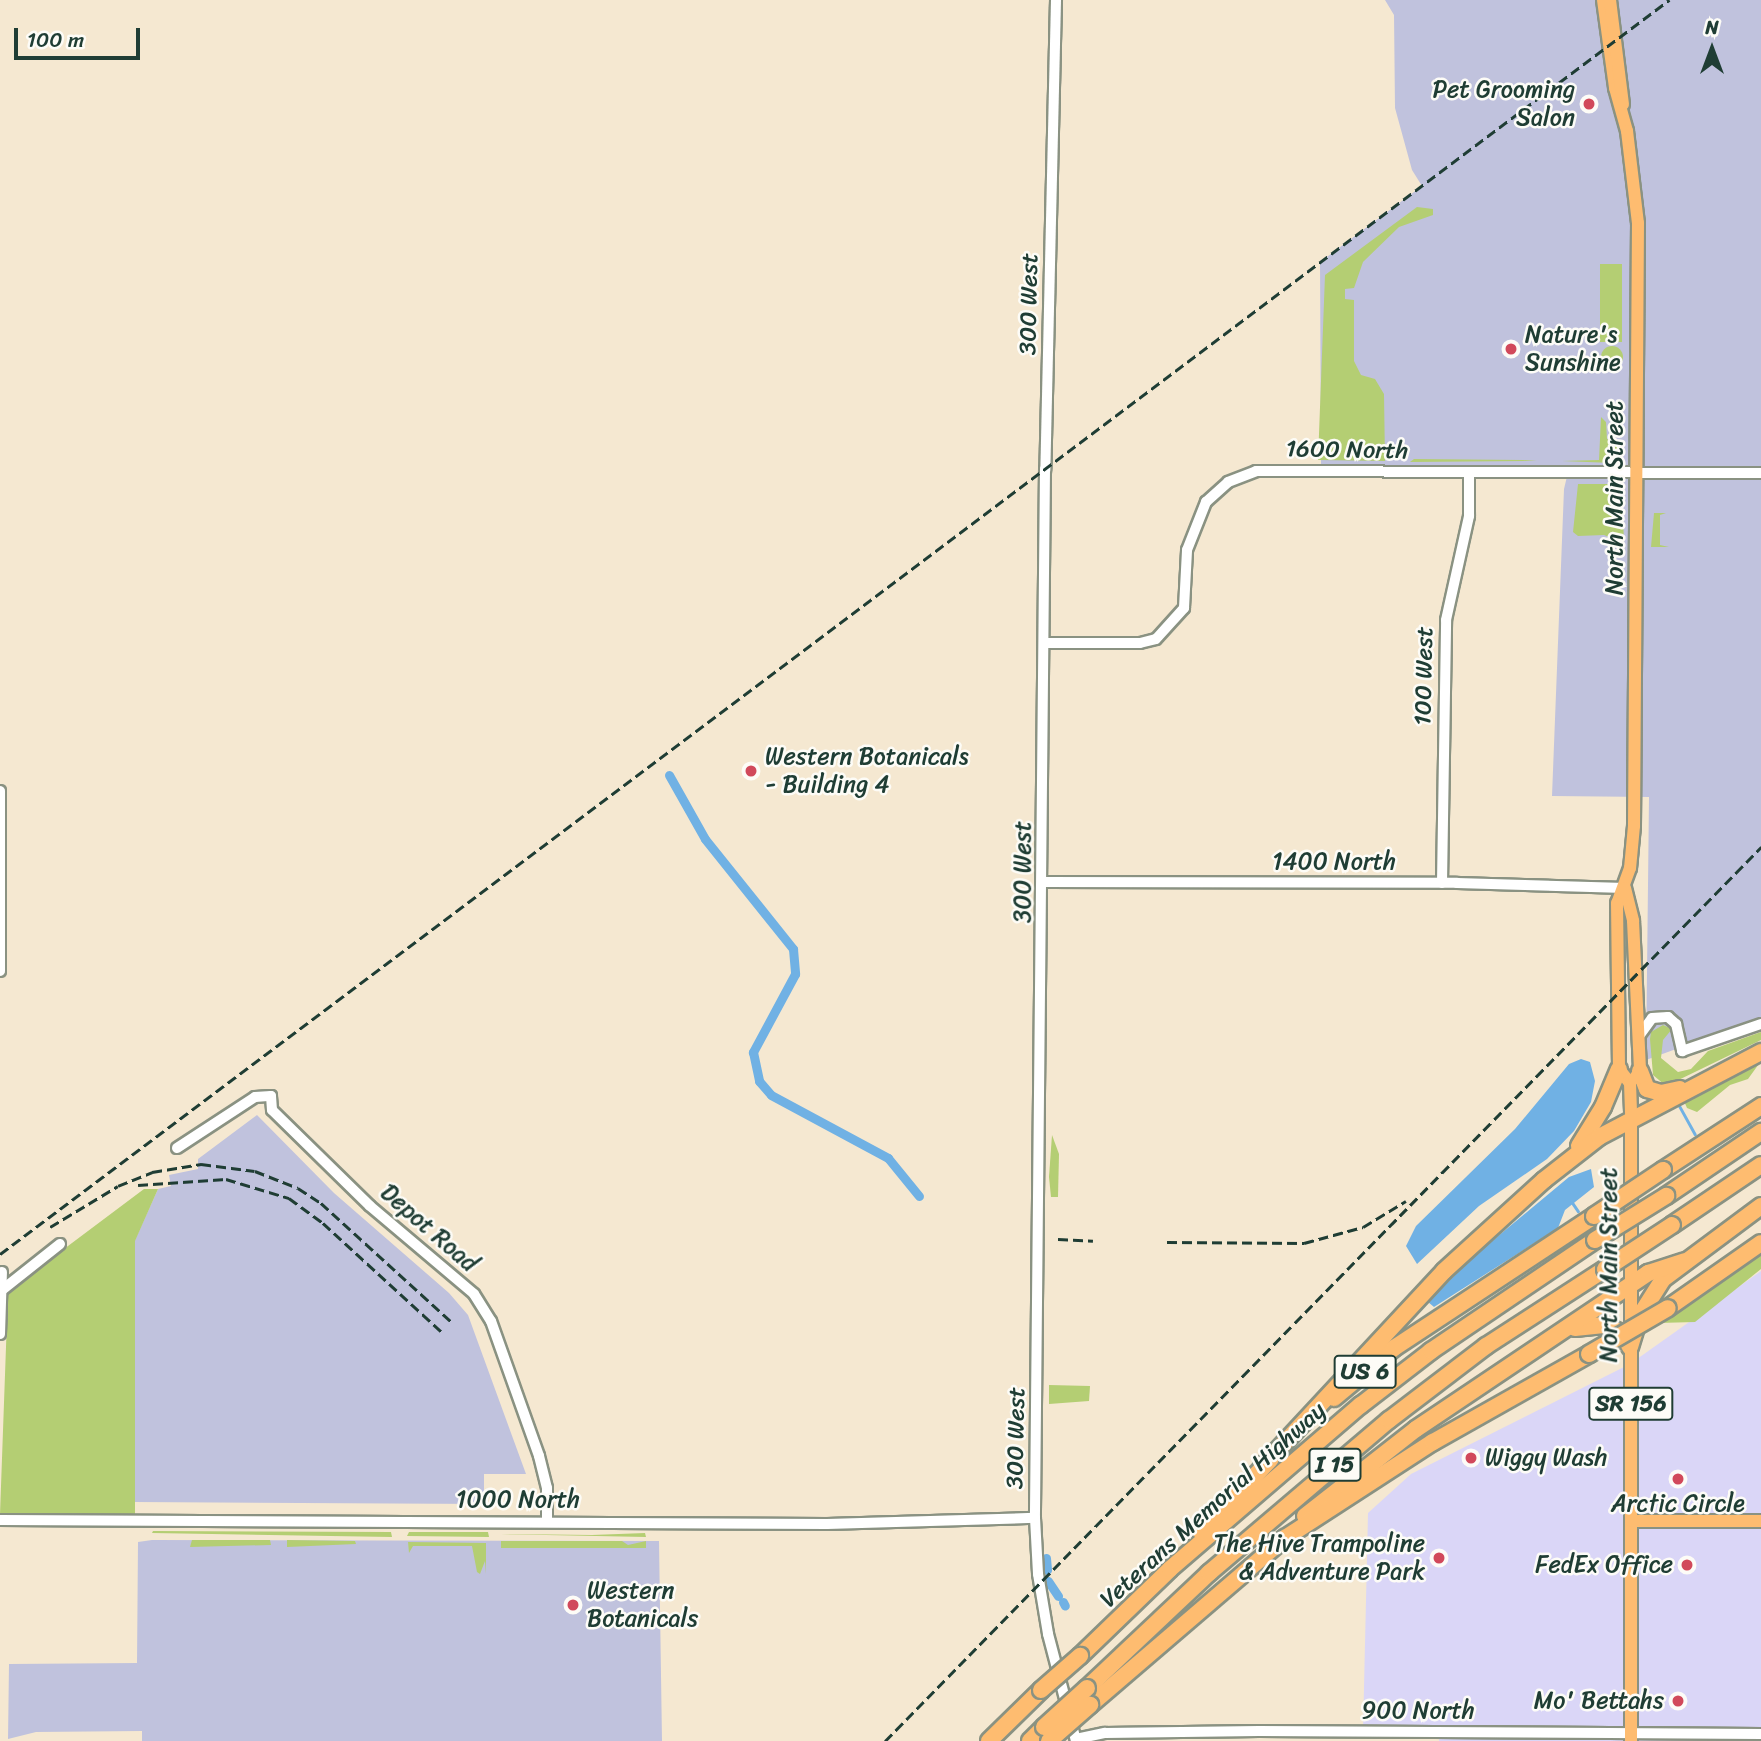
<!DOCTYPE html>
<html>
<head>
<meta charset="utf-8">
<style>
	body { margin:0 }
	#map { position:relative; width:1761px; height:1741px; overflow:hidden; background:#f5e8d1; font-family:Sriracha,sans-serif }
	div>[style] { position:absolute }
	.built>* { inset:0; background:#dad6f7 }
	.industrial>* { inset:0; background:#c0c2dd }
	.green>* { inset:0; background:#b4ce73; transform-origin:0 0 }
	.round { border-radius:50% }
	.water>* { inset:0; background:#70b1e4 }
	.stream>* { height:2.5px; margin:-1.25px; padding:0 1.25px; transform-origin:1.25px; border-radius:1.25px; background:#70b1e4 }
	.canal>* { height:9px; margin:-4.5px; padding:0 4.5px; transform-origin:4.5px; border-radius:4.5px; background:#70b1e4 }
	.roads { filter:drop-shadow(2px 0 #8a9282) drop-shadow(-2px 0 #8a9282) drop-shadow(0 2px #8a9282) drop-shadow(0 -2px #8a9282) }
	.minor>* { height:10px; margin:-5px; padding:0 5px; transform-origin:5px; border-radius:5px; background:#fff }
	.major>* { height:12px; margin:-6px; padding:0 6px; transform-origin:6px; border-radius:6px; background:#febc70 }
	.highway>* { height:16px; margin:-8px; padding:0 8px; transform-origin:8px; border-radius:8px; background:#febc70 }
	.rail>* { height:2.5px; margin-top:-1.25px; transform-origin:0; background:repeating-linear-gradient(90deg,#1f3d34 0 10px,transparent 0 15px) }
	.bridges { filter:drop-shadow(2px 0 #8a9282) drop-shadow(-2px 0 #8a9282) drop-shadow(0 2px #8a9282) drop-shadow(0 -2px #8a9282) }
	.highway-bridge>* { height:16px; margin:-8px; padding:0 8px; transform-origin:8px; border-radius:8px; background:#febc70 }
	.dots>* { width:19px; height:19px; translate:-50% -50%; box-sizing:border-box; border:4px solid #fdfcf7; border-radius:50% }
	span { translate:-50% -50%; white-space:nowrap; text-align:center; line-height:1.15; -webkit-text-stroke:5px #fdfcf7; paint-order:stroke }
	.shield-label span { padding:2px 5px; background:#fdfcf7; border:2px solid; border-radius:5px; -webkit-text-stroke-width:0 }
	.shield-label { font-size:23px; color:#1f3d34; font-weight:700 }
	.poi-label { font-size:24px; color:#1f3d34 }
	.right { translate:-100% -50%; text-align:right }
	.left { translate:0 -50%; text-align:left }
	.street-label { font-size:24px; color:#1f3d34 }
	.north { position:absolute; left:1677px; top:14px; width:70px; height:70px; -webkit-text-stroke:5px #fdfcf7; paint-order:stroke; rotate:0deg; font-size:19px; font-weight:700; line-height:28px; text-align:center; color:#1f3d34 }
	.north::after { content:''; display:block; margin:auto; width:24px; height:32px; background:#1f3d34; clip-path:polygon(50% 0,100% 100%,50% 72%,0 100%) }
	.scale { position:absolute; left:14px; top:28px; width:126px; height:32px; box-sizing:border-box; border:4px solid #1f3d34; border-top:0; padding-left:9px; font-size:21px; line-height:24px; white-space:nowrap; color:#1f3d34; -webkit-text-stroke:5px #fdfcf7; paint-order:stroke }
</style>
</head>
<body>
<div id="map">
	<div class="built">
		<div style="clip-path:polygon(1761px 1271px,1761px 1741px,1439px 1741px,1440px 1732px,1363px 1731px,1368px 1513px,1411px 1474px,1630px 1364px)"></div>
	</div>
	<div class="industrial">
		<div style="clip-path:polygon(1385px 0,1761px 0,1761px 1018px,1646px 1060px,1649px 797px,1552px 796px,1564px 489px,1569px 468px,1321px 467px,1320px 262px,1422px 186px,1412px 170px,1395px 108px,1394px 15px)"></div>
		<div style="clip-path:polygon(257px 1115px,334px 1193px,449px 1293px,468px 1315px,526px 1474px,484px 1474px,484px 1504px,135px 1502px,135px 1240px,158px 1189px,171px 1186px,169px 1175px,198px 1169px,198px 1159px)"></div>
		<div style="clip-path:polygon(152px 1540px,659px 1541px,662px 1741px,142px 1741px,142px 1731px,36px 1732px,8px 1739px,9px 1664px,137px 1663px,138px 1542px)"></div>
	</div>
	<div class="green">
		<div style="clip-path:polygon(1417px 207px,1433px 209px,1433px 215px,1399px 227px,1363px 262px,1354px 288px,1345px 289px,1345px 299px,1354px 300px,1354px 361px,1361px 375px,1375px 379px,1384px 394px,1385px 461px,1318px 460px,1325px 275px)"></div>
		<div style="left:1600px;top:264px;width:22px;height:78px"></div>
		<div class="round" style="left:1601px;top:346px;width:22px;height:22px"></div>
		<div style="clip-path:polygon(1601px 417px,1606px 422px,1607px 439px,1620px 446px,1619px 457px,1613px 463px,1562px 461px,1599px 460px)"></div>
		<div style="clip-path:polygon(1414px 459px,1523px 460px,1537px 461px,1410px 462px)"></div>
		<div style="clip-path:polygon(1578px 484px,1610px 484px,1622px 492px,1624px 543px,1604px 535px,1578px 536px,1573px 532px)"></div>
		<div style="clip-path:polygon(1654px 513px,1666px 513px,1660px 515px,1660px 545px,1669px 547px,1651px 547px)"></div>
		<div style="clip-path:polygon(1663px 1025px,1672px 1029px,1663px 1040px,1661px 1058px,1678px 1072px,1691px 1069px,1708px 1051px,1761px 1032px,1761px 1040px,1666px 1086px,1653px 1075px,1650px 1039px,1651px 1032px)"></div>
		<div style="clip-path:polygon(1761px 1061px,1748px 1079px,1730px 1085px,1697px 1112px,1687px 1108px,1684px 1101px)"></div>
		<div style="clip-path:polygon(1052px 1135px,1059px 1154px,1058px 1197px,1051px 1197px,1049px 1177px)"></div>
		<div style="clip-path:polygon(144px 1189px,158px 1189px,135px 1241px,135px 1516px,0 1514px,8px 1291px)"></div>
		<div style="clip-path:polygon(1761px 1253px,1761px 1269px,1695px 1322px,1658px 1323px)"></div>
		<div style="clip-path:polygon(1049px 1385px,1090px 1386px,1089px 1401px,1049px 1404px)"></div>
		<div style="clip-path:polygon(391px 1532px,392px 1537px,152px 1533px,153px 1531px)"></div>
		<div style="clip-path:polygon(409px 1532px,488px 1532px,489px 1537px,407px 1536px)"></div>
		<div style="clip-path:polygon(645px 1533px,646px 1537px,501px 1534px,592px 1535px)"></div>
		<div style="clip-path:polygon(192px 1540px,270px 1540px,271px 1545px,190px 1547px)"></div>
		<div style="clip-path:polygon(287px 1540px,355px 1541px,356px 1544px,287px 1547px)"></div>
		<div style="clip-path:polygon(501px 1541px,622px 1541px,628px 1545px,646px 1541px,646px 1548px,501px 1548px)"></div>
		<div style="clip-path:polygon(408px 1542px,486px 1543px,486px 1574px,485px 1561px,480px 1574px,477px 1572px,472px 1546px,413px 1546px,409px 1553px)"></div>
	</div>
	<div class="water">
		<div style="clip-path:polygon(1581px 1059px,1590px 1062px,1595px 1081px,1591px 1102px,1574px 1131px,1547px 1159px,1479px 1206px,1417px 1264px,1406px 1246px,1416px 1226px,1515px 1129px,1569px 1064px)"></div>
		<div style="clip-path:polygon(1591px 1169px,1594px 1187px,1565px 1210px,1558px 1228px,1434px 1307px,1428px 1302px,1473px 1257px,1569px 1177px)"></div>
	</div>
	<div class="stream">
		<div style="left:1679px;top:1105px;width:33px;rotate:61deg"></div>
		<div style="left:1572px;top:1202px;width:11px;rotate:56deg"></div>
	</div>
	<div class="canal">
		<div style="left:669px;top:775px;width:73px;rotate:60.6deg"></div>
		<div style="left:705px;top:839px;width:141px;rotate:51.3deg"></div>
		<div style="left:793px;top:949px;width:25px;rotate:85deg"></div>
		<div style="left:795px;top:974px;width:89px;rotate:118.3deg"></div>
		<div style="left:753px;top:1052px;width:30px;rotate:78deg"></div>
		<div style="left:759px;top:1081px;width:18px;rotate:49deg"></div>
		<div style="left:771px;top:1095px;width:133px;rotate:28.3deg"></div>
		<div style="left:888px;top:1158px;width:49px;rotate:50.8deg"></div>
		<div style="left:1046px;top:1558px;width:12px;rotate:85deg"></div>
		<div style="left:1048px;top:1581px;width:18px;rotate:56deg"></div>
		<div style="left:1063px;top:1602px;width:4px;rotate:63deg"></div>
	</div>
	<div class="roads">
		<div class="minor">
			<div style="left:1056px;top:0;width:469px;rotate:91.3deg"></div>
			<div style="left:1045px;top:469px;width:1049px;rotate:90.55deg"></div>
			<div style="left:1035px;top:1518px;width:56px;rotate:86.9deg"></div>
			<div style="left:1038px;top:1574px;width:61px;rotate:80.5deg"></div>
			<div style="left:1048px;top:1634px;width:111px;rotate:75.3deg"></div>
			<div style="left:1045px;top:643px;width:95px"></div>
			<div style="left:1140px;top:643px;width:16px;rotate:-14deg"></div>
			<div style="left:1156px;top:639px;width:42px;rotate:-47.9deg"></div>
			<div style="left:1184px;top:608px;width:58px;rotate:-87deg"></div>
			<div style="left:1187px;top:550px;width:52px;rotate:-68.4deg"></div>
			<div style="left:1206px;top:502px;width:30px;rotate:-42deg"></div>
			<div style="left:1228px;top:482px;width:30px;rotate:-21deg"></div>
			<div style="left:1256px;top:471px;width:505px;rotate:0.23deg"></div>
			<div style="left:0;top:791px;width:180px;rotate:90deg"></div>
			<div style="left:1044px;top:882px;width:413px;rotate:0.1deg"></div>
			<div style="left:1457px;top:883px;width:168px;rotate:1.7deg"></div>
			<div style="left:1442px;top:883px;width:263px;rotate:-89.1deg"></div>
			<div style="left:1446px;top:620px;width:107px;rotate:-77.5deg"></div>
			<div style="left:1469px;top:516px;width:44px;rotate:-90deg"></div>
			<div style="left:1639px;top:1036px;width:22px;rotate:-54deg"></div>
			<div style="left:1652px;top:1018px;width:16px;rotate:-4deg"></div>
			<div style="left:1668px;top:1017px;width:11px;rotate:41deg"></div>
			<div style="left:1676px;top:1024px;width:28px;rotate:77deg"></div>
			<div style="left:1682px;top:1051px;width:83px;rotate:-18.9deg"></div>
			<div style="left:177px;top:1148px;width:93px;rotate:-33.2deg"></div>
			<div style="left:255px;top:1097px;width:16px;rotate:-4deg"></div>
			<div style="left:271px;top:1096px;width:14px;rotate:86deg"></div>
			<div style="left:272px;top:1110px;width:137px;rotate:44.4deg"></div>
			<div style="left:370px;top:1206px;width:136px;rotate:40.2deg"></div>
			<div style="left:474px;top:1294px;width:32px;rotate:58deg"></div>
			<div style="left:491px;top:1321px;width:143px;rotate:70.4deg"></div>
			<div style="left:539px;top:1456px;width:33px;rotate:76deg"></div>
			<div style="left:547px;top:1488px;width:33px;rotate:90deg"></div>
			<div style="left:2px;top:1290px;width:74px;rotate:-38.4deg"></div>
			<div style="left:0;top:1334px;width:62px;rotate:-88.2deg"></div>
			<div style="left:0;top:1520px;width:827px;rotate:0.28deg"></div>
			<div style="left:827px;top:1524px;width:208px;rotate:-1.7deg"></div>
			<div style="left:1076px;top:1739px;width:30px;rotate:-12deg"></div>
			<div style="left:1105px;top:1733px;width:154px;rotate:-0.7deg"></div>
			<div style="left:1259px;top:1731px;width:502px;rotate:0.34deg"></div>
		</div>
		<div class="major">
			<div style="left:1603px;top:0;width:89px;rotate:82.2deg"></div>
			<div style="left:1615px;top:88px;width:45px;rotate:74.4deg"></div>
			<div style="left:1627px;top:131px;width:93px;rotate:83.2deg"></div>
			<div style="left:1638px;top:223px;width:603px;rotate:90.38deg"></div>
			<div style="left:1634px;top:826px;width:42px;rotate:95.4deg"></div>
			<div style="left:1630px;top:868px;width:37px;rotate:110deg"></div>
			<div style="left:1617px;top:903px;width:166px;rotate:89.3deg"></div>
			<div style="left:1619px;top:1069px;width:18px;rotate:52deg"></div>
			<div style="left:1630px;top:1083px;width:38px;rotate:88deg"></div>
			<div style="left:1631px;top:1121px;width:620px;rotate:90deg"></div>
			<div style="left:1610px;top:0;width:105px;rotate:82.9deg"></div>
			<div style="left:1625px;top:888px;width:34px;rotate:76deg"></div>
			<div style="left:1633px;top:921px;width:150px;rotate:87.3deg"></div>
			<div style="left:1640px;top:1071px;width:9px;rotate:126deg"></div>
			<div style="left:1631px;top:1521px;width:130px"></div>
		</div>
		<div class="highway">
			<div style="left:1640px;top:1071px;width:19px;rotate:69deg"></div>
			<div style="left:1647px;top:1089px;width:15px;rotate:16deg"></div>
			<div style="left:1661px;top:1093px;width:19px;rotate:-12deg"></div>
			<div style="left:1579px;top:1146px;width:46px;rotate:-58.4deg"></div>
			<div style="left:1603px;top:1107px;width:41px;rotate:-67.2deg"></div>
			<div style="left:1663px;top:1170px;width:117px;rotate:-33.1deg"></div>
			<div style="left:1666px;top:1196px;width:115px;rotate:-34deg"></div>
			<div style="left:1672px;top:1225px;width:107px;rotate:-34deg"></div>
			<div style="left:1668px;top:1308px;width:113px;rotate:-35deg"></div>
			<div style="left:1575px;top:1328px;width:29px;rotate:-6deg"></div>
			<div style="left:1604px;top:1325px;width:17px;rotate:25deg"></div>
			<div style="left:1619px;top:1332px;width:16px;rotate:52deg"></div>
			<div style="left:1630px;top:1347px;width:31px;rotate:-73deg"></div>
			<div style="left:1639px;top:1317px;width:45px;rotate:-57.7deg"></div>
			<div style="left:1663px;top:1279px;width:122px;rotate:-36.7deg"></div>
			<div style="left:1334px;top:1398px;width:78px;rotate:-39.8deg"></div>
			<div style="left:1394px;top:1348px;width:240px;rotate:-33.4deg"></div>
			<div style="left:1262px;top:1467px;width:267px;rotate:-47.1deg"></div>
			<div style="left:1444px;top:1271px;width:135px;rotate:-42.3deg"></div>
			<div style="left:1544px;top:1180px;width:70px;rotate:-38deg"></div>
			<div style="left:1599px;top:1137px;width:183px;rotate:-27.7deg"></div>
			<div style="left:1305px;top:1516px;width:141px;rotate:-38.1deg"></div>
			<div style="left:1416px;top:1429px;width:280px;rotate:-33.9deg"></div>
			<div style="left:1648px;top:1273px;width:38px;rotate:-18deg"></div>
			<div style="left:1201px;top:1532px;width:100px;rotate:-46.2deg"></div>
			<div style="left:1080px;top:1656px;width:125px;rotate:-44deg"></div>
			<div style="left:1170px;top:1569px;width:252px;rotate:-40.7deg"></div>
			<div style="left:1361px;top:1405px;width:88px;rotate:-37.6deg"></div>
			<div style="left:1431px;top:1351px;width:198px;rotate:-34.1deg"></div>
			<div style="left:1087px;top:1688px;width:168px;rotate:-43.3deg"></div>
			<div style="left:1209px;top:1573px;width:236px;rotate:-40.4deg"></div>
			<div style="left:1389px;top:1420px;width:122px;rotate:-37.3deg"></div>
			<div style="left:1486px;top:1346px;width:142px;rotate:-32.9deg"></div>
			<div style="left:1090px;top:1705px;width:257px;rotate:-40.6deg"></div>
			<div style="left:1285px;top:1538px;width:176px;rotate:-33deg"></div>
			<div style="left:1433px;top:1442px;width:179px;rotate:-29.4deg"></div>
			<div style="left:989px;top:1741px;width:73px;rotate:-44.4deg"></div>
			<div style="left:1030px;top:1741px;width:20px;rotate:-45deg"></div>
		</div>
	</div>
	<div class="rail">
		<div style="left:138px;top:1185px;width:88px;rotate:-3.9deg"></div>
		<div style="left:226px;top:1179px;width:66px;rotate:16.8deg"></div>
		<div style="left:289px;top:1198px;width:42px;rotate:36.3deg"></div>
		<div style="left:323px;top:1223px;width:163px;rotate:42.5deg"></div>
		<div style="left:50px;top:1227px;width:79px;rotate:-31.1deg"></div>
		<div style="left:118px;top:1186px;width:37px;rotate:-22deg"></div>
		<div style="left:152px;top:1172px;width:50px;rotate:-9.3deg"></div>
		<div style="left:201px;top:1164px;width:54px;rotate:7.4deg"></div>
		<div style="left:255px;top:1171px;width:46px;rotate:21.6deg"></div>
		<div style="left:298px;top:1188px;width:27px;rotate:33deg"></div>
		<div style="left:321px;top:1203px;width:177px;rotate:42.3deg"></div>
		<div style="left:1058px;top:1239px;width:35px;rotate:3deg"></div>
		<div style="left:1167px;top:1242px;width:137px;rotate:0.4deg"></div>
		<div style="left:1304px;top:1243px;width:61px;rotate:-15.2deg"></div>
		<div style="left:1363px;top:1227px;width:50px;rotate:-31.2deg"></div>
		<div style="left:0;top:1254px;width:2088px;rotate:-36.92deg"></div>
		<div style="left:885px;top:1741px;width:1252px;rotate:-45.58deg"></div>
	</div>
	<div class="bridges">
		<div class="highway-bridge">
			<div style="left:1594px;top:1216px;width:83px;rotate:-33.7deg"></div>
			<div style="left:1595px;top:1240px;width:84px;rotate:-31.8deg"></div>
			<div style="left:1605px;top:1269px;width:80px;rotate:-33.3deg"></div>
			<div style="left:1589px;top:1354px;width:91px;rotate:-30.2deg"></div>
			<div style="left:1041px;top:1690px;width:52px;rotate:-41.1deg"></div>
			<div style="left:1044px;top:1727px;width:58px;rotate:-42.2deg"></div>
			<div style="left:1049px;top:1741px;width:55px;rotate:-41.3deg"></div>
		</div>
	</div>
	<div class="dots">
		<div style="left:1589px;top:104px;background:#d1495b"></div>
		<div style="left:1511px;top:349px;background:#d1495b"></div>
		<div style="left:751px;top:771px;background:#d1495b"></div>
		<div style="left:1471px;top:1458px;background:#d1495b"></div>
		<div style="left:1678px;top:1479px;background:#d1495b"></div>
		<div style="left:1439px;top:1558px;background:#d1495b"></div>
		<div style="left:1687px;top:1565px;background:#d1495b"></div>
		<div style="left:573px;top:1605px;background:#d1495b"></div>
		<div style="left:1678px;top:1701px;background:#d1495b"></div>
	</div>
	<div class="shield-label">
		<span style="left:1365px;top:1372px">US 6</span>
		<span style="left:1631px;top:1404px">SR 156</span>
		<span style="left:1335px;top:1465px">I 15</span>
	</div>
	<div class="poi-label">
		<span class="right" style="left:1575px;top:104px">Pet Grooming<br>Salon</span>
		<span class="left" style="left:1525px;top:349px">Nature's<br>Sunshine</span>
		<span class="left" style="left:765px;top:771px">Western Botanicals<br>- Building 4</span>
		<span class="left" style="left:1485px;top:1458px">Wiggy Wash</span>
		<span style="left:1678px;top:1504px">Arctic Circle</span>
		<span class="right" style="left:1425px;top:1558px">The Hive Trampoline<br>&amp; Adventure Park</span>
		<span class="right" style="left:1673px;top:1565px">FedEx Office</span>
		<span class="left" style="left:587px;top:1605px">Western<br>Botanicals</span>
		<span class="right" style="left:1664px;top:1701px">Mo' Bettahs</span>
	</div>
	<div class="street-label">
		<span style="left:1029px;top:304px;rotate:-89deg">300 West</span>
		<span style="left:1347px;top:450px;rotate:1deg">1600 North</span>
		<span style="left:1615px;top:498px;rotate:-90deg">North Main Street</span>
		<span style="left:1424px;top:676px;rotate:-89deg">100 West</span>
		<span style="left:1334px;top:862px">1400 North</span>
		<span style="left:1023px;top:872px;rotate:-90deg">300 West</span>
		<span style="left:429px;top:1228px;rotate:41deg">Depot Road</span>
		<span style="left:1609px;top:1265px;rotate:-90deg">North Main Street</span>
		<span style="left:1016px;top:1438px;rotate:-89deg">300 West</span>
		<span style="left:518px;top:1500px">1000 North</span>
		<span style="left:1213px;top:1505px;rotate:-42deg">Veterans Memorial Highway</span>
		<span style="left:1418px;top:1711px">900 North</span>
	</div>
	<div class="north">N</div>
	<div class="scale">100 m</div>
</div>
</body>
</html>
